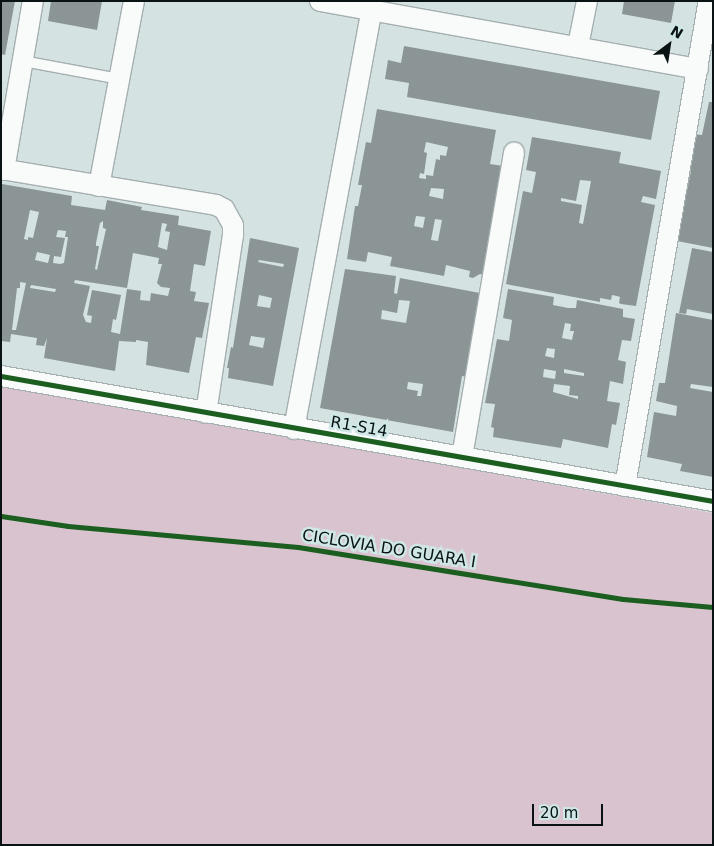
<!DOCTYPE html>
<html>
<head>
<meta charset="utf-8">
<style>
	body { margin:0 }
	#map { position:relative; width:714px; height:846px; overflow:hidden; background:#d5e2e2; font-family:"DejaVu Sans",sans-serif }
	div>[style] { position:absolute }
	.green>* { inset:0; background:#d9c3cf }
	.building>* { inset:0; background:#8b9595 }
	.roads { filter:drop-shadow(1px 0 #a5afaf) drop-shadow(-1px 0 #a5afaf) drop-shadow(0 1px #a5afaf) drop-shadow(0 -1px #a5afaf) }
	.service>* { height:10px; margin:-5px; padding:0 5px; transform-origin:5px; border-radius:5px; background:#f9fbfb }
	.minor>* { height:20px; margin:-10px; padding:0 10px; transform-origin:10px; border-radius:10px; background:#f9fbfb }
	.cycleway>* { height:5px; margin:-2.5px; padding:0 2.5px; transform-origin:2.5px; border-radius:2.5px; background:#1b5e20 }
	span { translate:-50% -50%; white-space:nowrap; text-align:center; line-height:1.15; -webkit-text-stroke:5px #cfe8e7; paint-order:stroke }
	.street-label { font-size:16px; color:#0a1313 }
	.frame { position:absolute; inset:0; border:2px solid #0a1313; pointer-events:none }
	.north { position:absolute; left:644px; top:20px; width:50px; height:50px; -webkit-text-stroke:4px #cfe8e7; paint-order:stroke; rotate:31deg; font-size:14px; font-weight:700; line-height:20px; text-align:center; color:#0a1313 }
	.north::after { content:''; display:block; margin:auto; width:18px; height:22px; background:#0a1313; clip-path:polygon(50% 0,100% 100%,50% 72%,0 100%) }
	.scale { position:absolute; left:532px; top:804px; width:71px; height:22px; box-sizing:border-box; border:2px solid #0a1313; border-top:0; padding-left:6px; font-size:15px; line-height:18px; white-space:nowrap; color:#0a1313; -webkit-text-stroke:4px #cfe8e7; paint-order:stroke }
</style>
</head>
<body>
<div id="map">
	<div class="green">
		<div style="clip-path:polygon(1px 385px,713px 513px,713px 845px,1px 845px)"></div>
	</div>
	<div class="building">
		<div style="clip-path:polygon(1px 1px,15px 1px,5px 55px,1px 54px)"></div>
		<div style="clip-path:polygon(51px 1px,102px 1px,97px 30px,48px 21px)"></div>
		<div style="clip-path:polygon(624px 1px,675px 1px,671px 23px,622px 14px)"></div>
		<div style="clip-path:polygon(404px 46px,660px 91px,651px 140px,407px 97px,409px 83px,385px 79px,388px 60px,401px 63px)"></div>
		<div style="clip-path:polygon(709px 102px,713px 102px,713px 248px,677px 241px,691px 171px,689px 171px,686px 133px,702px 135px)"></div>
		<div style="clip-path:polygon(evenodd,377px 109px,496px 130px,490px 164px,503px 166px,484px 275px,480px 274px,473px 278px,469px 277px,470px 271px,446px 265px,444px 276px,390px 266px,392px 257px,368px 252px,366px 262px,347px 259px,355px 206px,358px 206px,362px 185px,358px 185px,362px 163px,366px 142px,371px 143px,377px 109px,426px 142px,448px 147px,446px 156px,440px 155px,440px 160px,436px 159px,433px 176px,426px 175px,426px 179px,419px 178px,420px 173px,424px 174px,427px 153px,424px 152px,426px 142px,377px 109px,431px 188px,444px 189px,443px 199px,429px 196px,431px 188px,377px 109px,416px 216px,425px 217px,423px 228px,414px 226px,416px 216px,377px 109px,435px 219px,442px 220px,438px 241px,431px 240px,435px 219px)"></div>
		<div style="clip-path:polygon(evenodd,532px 137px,621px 152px,619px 163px,661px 171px,656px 199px,643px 196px,641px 202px,655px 205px,636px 306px,621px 304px,619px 303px,620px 297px,617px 296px,612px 295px,611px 300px,600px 298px,600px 302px,506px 284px,523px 191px,532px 193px,536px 172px,526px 170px,532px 137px,580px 180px,591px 181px,583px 224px,579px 223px,582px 205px,561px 201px,561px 198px,576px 201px,580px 180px)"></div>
		<div style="clip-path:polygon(evenodd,2px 184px,72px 196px,71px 205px,105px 210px,107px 200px,142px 207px,141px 210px,179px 216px,178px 225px,211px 231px,205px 266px,194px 264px,190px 291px,196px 292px,194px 301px,209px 303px,202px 338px,196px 337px,189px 373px,146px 365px,148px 342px,136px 340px,136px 342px,119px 341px,115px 371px,44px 358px,47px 338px,44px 346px,36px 345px,37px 338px,11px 334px,10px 342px,1px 341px,2px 184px,30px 210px,39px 212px,33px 238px,28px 237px,28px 240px,24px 239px,30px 210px,2px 184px,103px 221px,103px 228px,106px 229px,97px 270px,95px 269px,99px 246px,96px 246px,96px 243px,100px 223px,103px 221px,2px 184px,162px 223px,167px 224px,165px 231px,170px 232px,167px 250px,158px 247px,162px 223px,2px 184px,58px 230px,66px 231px,65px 237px,68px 237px,64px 263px,60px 264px,53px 263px,54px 256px,61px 257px,65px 238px,56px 237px,58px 230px,2px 184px,37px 252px,50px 255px,48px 263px,35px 260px,37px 252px,2px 184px,133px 253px,159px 258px,158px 264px,162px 264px,157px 283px,161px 287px,170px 288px,168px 296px,151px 293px,150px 301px,140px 300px,141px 291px,127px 289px,120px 334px,111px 332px,113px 319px,116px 320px,121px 295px,92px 290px,87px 315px,92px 316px,91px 323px,86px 322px,83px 315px,90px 286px,74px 283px,75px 280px,127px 288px,133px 253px,2px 184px,20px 282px,26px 283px,16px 330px,12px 330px,17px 288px,20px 288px,20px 282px,2px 184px,31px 285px,56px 289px,55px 292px,30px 288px,31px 285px)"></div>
		<div style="clip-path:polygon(evenodd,250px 238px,299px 248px,273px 386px,228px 378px,229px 368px,227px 368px,231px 347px,233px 348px,250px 238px,259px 260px,284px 264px,283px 267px,258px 262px,259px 260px,250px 238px,259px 295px,272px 298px,270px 308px,257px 306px,259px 295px,250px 238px,251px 336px,265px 338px,263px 348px,249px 345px,251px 336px)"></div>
		<div style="clip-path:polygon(692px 248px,713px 252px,713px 314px,687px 309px,686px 314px,679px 313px)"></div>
		<div style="clip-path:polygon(evenodd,345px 269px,396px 276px,394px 293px,397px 294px,400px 278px,480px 293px,467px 377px,462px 376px,453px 432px,320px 408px,345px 269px,399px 300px,410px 301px,406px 323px,381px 319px,382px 310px,397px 313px,399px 300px,345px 269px,408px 382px,423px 384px,421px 396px,417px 396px,418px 391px,407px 389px,408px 382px)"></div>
		<div style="clip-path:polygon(evenodd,508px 289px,554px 297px,553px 305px,568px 308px,576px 308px,577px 300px,623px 309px,623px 317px,635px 319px,631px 341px,622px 340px,618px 360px,626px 362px,623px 384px,610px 381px,607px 401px,620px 403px,616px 425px,612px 424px,608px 448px,563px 439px,561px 448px,493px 437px,494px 428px,491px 427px,495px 404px,485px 403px,497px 339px,509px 341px,512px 320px,503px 318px,508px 289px,565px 323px,571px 324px,570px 331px,574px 331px,572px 340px,562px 338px,565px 323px,508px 289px,547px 348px,555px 349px,554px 358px,545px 356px,547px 348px,508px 289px,544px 369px,556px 371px,555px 379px,543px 377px,544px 369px,508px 289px,564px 369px,584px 373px,584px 376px,564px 373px,564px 369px,508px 289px,554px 384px,570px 386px,569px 395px,578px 396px,578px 399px,553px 392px,554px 384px)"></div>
		<div style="clip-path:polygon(676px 313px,713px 320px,713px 387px,691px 384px,690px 388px,713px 392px,713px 477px,680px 471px,682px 464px,647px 457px,654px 412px,676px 416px,677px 406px,656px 401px,659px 383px,665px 383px)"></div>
	</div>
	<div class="roads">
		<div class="service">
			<div style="left:23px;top:61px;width:98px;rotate:10.6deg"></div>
		</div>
		<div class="minor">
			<div style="left:320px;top:1px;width:384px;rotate:10.2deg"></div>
			<div style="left:578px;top:46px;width:46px;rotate:-78.7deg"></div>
			<div style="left:1px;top:169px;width:218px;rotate:9.5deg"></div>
			<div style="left:216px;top:205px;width:9px;rotate:27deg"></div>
			<div style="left:224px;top:209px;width:18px;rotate:61deg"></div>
			<div style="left:233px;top:225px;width:10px;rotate:90deg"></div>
			<div style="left:233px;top:235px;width:180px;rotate:98.6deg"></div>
			<div style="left:4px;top:170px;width:171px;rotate:-80.3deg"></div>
			<div style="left:99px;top:186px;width:188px;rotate:-79.3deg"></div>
			<div style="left:1px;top:376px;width:723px;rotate:9.96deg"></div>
			<div style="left:294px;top:429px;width:426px;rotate:-79.5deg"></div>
			<div style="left:462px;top:457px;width:309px;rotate:-80.3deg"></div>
			<div style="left:625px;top:486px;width:492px;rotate:-80.2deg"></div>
		</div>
	</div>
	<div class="cycleway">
		<div style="left:1px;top:376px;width:723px;rotate:9.96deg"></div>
		<div style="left:1px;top:516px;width:68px;rotate:8.5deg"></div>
		<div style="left:68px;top:526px;width:231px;rotate:5.2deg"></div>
		<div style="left:298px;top:547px;width:329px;rotate:9.1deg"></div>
		<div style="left:623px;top:599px;width:90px;rotate:5.1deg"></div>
	</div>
	<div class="street-label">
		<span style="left:359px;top:427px;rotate:10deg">R1-S14</span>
		<span style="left:389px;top:549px;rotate:9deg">CICLOVIA DO GUARA I</span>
	</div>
	<div class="frame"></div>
	<div class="north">N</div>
	<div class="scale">20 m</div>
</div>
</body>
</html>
